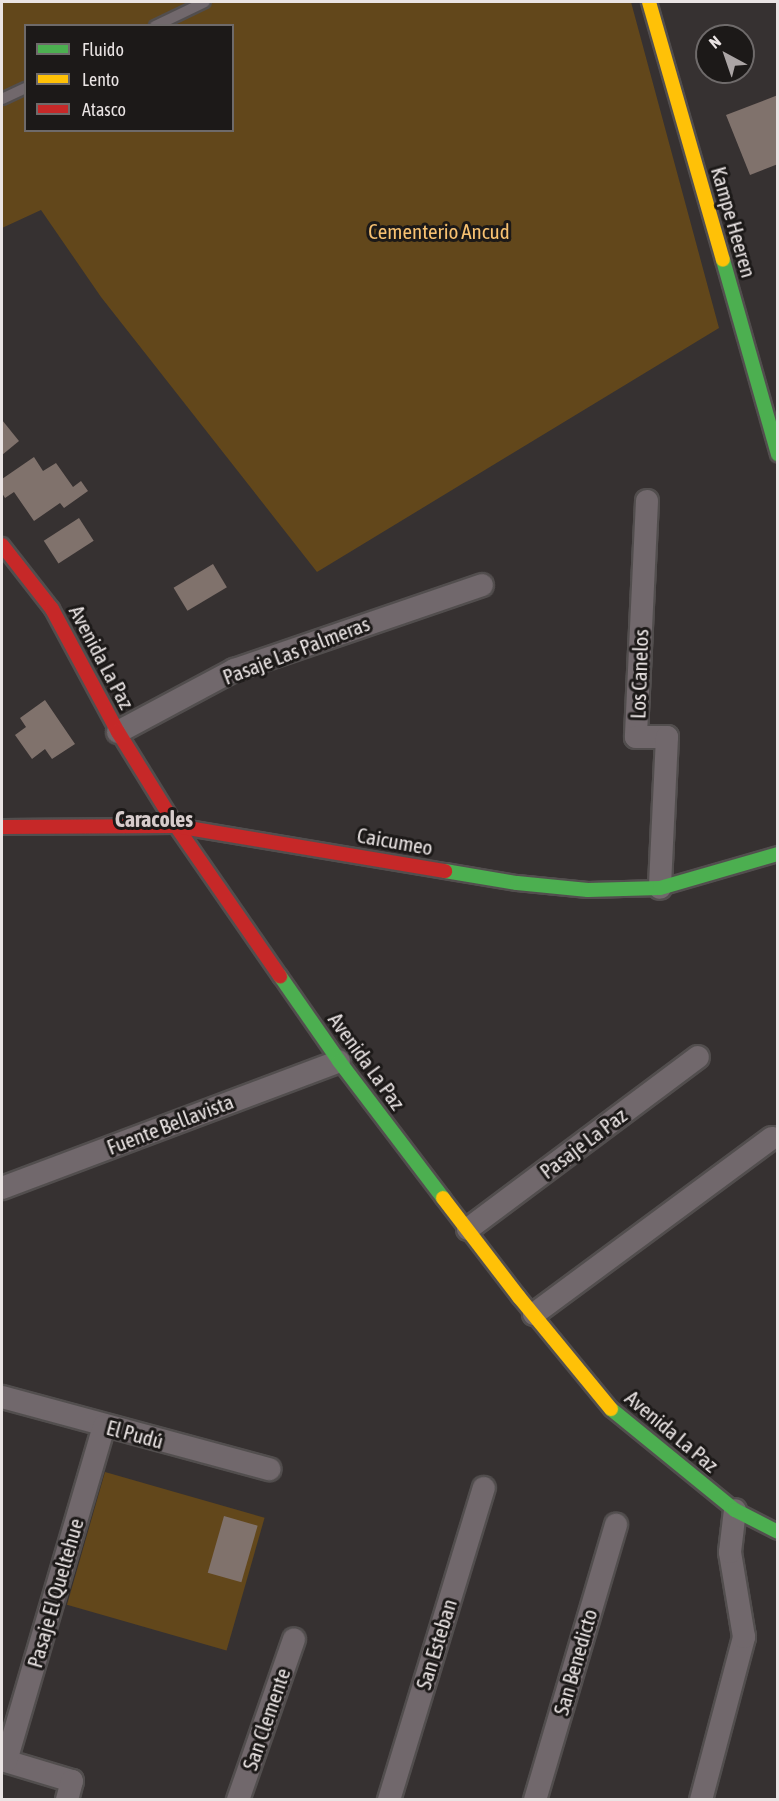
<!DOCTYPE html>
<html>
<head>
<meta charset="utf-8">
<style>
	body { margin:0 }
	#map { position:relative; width:779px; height:1801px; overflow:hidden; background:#363131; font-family:"Asap Condensed",sans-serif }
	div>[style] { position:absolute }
	.green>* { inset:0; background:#62471b; transform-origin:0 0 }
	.building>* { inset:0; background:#80726c; transform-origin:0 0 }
	.roads { filter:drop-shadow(2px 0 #524e4e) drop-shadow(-2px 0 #524e4e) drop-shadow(0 2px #524e4e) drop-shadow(0 -2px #524e4e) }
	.lane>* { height:10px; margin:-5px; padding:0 5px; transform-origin:5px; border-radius:5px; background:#71686c }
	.street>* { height:22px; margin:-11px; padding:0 11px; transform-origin:11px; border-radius:11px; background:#71686c }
	.fast>* { height:14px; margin:-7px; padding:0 7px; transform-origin:7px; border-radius:7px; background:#4caf50 }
	.slow>* { height:14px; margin:-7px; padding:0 7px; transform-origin:7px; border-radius:7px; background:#ffc107 }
	.jam>* { height:14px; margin:-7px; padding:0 7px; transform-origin:7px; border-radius:7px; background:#c62828 }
	span { translate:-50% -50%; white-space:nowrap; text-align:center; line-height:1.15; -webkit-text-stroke:6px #1c1918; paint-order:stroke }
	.street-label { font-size:21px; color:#eae4e4 }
	.park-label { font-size:21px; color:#f7c171 }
	.neighbourhood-label { font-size:22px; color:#d7cccc; font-weight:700 }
	.frame { position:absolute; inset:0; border:3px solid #eae4e4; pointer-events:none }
	.legend { position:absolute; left:24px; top:24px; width:210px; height:108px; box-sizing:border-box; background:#1c1918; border:2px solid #6e6a6a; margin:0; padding:8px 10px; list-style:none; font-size:18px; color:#eae4e4 }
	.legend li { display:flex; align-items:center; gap:12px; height:30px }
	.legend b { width:30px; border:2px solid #6e6a6a }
	.north { position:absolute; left:695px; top:24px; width:60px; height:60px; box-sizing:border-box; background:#1c1918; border:2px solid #6e6a6a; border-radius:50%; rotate:320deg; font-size:16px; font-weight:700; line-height:24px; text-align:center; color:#eae4e4 }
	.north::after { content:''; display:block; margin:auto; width:21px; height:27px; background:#aba5a5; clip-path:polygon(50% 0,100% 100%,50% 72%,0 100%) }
</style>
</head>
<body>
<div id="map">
	<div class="green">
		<div style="clip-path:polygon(evenodd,2px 2px,631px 2px,719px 328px,317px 572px,101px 297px,41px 210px,2px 228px,2px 2px,26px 26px,232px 26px,232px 130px,26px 130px,26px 26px)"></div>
		<div style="left:105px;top:1472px;width:166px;height:138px;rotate:16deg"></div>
	</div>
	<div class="building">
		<div style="clip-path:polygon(778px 95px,778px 164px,750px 175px,726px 115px)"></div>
		<div style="clip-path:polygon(2px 420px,19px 441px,2px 455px)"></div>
		<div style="clip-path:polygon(34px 457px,43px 471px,56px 463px,73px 487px,81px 481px,88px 491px,64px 508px,60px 503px,34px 521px,14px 492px,5px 498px,2px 493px,2px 479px)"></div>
		<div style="left:79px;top:518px;width:27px;height:42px;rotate:57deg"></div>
		<div style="left:213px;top:564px;width:27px;height:46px;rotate:59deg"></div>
		<div style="clip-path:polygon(45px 700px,75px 744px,52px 759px,45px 749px,32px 759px,15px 735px,26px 727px,20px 718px)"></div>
		<div style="left:224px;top:1516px;width:35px;height:59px;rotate:16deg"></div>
	</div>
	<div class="roads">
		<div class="lane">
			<div style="left:155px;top:26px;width:55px;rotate:-25.6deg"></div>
			<div style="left:2px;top:99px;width:26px;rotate:-25deg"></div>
		</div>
		<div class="street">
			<div style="left:647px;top:501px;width:236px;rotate:92.7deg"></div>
			<div style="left:636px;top:737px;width:31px"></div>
			<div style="left:667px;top:737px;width:151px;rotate:92.7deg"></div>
			<div style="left:118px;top:732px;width:132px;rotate:-28.1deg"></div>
			<div style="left:234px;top:670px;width:262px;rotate:-18.9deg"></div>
			<div style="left:2px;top:1188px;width:360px;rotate:-20.6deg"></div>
			<div style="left:468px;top:1229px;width:287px;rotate:-36.8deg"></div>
			<div style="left:534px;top:1314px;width:296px;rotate:-36.5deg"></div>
			<div style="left:2px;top:1397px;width:277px;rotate:15.1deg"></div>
			<div style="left:2px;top:1760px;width:73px;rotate:16.7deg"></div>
			<div style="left:72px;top:1781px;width:20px;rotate:105deg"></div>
			<div style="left:6px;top:1761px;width:349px;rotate:-73.7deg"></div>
			<div style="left:238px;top:1800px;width:170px;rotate:-70.8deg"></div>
			<div style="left:389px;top:1800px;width:326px;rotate:-73.1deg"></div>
			<div style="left:535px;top:1800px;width:287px;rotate:-73.6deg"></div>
			<div style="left:701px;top:1800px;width:169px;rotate:-75.2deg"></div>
			<div style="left:744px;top:1637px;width:86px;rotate:-99.4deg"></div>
			<div style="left:730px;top:1552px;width:42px;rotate:-83.2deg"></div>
		</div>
		<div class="fast">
			<div style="left:723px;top:260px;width:202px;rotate:74.2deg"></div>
			<div style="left:445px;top:871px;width:73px;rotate:9.5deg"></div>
			<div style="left:517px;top:883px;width:71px;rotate:5.6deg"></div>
			<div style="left:588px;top:890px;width:72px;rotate:-1.6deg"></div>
			<div style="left:660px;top:888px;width:123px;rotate:-16.1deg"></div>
			<div style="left:280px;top:976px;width:103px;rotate:55.2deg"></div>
			<div style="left:339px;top:1061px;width:172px;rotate:52.8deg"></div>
			<div style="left:611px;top:1409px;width:160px;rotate:39.2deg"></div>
			<div style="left:735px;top:1510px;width:48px;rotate:27.1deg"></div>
		</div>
		<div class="slow">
			<div style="left:649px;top:2px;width:268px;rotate:74deg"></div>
			<div style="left:443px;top:1198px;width:125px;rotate:52.5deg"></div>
			<div style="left:519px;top:1297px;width:145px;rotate:50.6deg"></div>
		</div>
		<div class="jam">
			<div style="left:2px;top:545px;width:81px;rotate:52deg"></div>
			<div style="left:52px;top:609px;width:140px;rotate:61.8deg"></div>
			<div style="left:118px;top:732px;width:110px;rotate:58.3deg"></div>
			<div style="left:176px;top:826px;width:183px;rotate:55.3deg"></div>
			<div style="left:2px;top:827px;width:174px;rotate:-0.3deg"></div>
			<div style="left:176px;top:826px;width:273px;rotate:9.5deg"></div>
		</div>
	</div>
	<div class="street-label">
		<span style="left:734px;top:222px;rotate:74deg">Kampe Heeren</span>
		<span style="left:296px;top:650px;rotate:-21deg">Pasaje Las Palmeras</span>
		<span style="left:102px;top:657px;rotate:62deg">Avenida La Paz</span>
		<span style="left:639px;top:674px;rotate:-88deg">Los Canelos</span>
		<span style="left:395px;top:841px;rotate:10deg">Caicumeo</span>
		<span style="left:367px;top:1061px;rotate:54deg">Avenida La Paz</span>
		<span style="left:170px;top:1124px;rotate:-21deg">Fuente Bellavista</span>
		<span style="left:583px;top:1143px;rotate:-37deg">Pasaje La Paz</span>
		<span style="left:672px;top:1431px;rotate:40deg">Avenida La Paz</span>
		<span style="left:135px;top:1434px;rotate:15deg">El Pudú</span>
		<span style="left:55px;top:1593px;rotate:-74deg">Pasaje El Queltehue</span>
		<span style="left:436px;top:1644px;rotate:-73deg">San Esteban</span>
		<span style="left:575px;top:1662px;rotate:-74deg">San Benedicto</span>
		<span style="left:266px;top:1719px;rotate:-71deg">San Clemente</span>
	</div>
	<div class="park-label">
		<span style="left:439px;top:231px">Cementerio Ancud</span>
	</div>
	<div class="neighbourhood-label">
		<span style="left:154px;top:820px">Caracoles</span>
	</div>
	<div class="frame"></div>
	<ul class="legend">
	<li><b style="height:8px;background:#4caf50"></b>Fluido</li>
	<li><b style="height:8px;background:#ffc107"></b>Lento</li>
	<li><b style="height:8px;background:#c62828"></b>Atasco</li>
	</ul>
	<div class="north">N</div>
</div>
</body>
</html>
